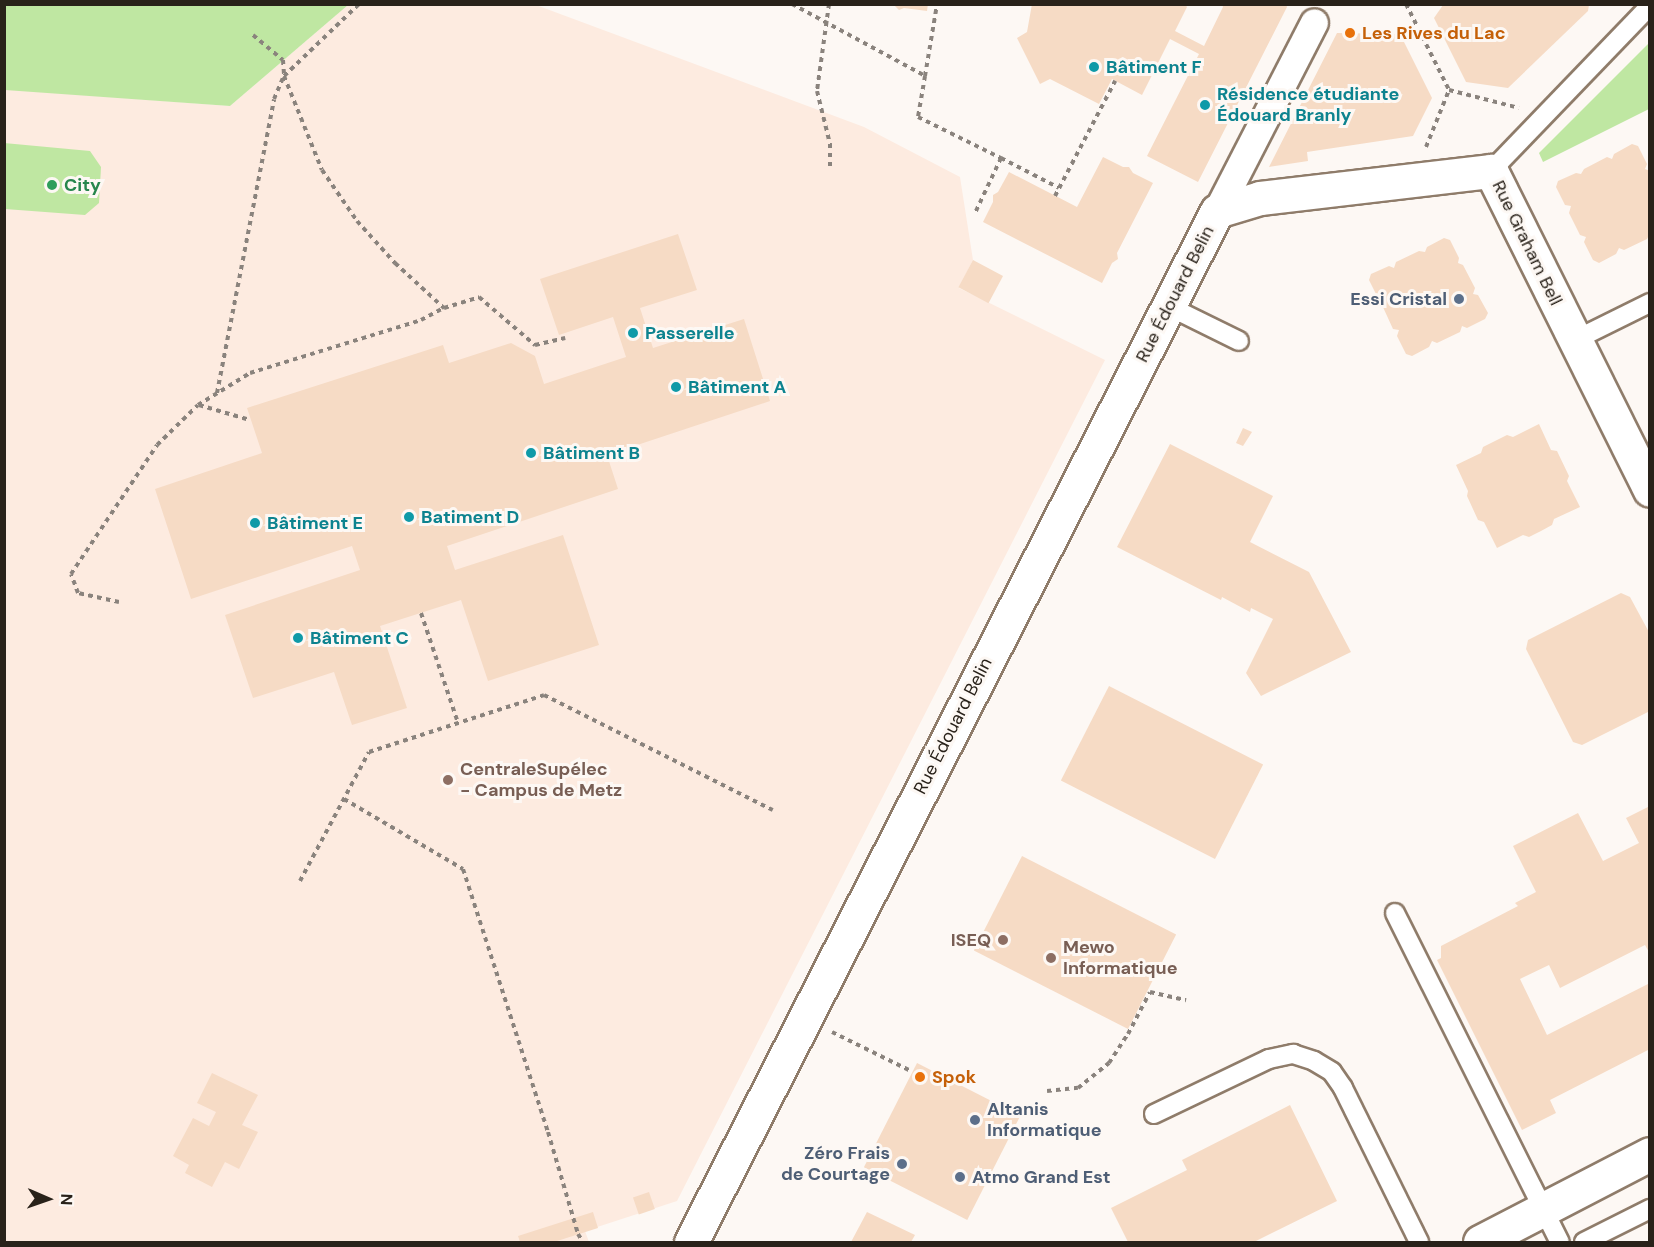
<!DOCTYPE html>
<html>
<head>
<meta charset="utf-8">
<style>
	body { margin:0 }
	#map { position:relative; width:1654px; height:1247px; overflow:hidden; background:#fdf8f4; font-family:"DM Sans",sans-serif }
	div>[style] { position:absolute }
	.education>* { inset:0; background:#fdebe0 }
	.green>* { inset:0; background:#bfe7a2 }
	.building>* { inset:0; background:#f6dbc5; transform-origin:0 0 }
	.path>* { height:4px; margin-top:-2px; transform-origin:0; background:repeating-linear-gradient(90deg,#8a837d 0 4.5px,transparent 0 9px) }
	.roads { filter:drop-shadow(2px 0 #8f7c6a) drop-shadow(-2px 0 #8f7c6a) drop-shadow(0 2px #8f7c6a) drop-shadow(0 -2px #8f7c6a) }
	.service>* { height:18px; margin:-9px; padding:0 9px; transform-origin:9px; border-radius:9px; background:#fff }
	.pedestrian>* { height:27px; margin:-13.5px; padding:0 13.5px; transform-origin:13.5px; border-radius:13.5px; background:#fff }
	.minor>* { height:33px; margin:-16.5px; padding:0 16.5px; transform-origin:16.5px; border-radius:16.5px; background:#fff }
	.tertiary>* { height:33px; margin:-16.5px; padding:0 16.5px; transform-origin:16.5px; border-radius:16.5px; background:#fff }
	.dots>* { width:16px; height:16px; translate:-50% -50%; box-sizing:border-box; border:3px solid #fdf8f4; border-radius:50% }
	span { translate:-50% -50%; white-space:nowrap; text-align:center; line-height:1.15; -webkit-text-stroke:6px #fdf8f4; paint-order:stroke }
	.food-label { font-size:18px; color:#c56008; font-weight:700 }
	.left { translate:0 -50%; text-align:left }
	.culture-label { font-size:18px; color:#0d838f; font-weight:700 }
	.leisure-label { font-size:18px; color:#27864d; font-weight:700 }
	.street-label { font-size:18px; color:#29221a }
	.service-label { font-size:18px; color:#4e5e75; font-weight:700 }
	.right { translate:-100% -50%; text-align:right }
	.education-label { font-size:18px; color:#785e54; font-weight:700 }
	.frame { position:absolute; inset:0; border:6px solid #29221a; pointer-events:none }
	.north { position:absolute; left:18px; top:1169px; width:60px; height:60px; -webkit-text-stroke:4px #fdf8f4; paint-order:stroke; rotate:92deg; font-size:16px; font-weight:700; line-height:24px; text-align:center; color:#29221a }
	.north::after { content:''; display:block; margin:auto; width:21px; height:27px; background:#29221a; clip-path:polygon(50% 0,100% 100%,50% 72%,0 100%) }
</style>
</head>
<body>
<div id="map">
	<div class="education">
		<div style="clip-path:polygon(348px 5px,536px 5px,864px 127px,960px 177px,973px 260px,959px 288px,1105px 360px,677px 1201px,585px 1231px,589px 1242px,5px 1242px,4px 89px,230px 106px)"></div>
	</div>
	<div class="green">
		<div style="clip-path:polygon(4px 5px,5px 4px,348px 5px,230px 106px,5px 90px)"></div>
		<div style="clip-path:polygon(1649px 43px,1649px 109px,1543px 162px,1539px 153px)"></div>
		<div style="clip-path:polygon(4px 143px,90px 151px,101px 167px,99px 203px,85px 215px,5px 209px)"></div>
	</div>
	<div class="building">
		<div style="clip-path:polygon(893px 4px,928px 4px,927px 11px,904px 8px,899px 10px)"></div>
		<div style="clip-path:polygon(1032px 4px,1185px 4px,1187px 7px,1175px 31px,1204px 46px,1223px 7px,1222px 4px,1286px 4px,1287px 7px,1198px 182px,1147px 156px,1199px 54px,1170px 39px,1142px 95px,1112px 79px,1099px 104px,1050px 79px,1040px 84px,1017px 38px,1027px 32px)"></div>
		<div style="clip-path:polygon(1443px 5px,1589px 5px,1588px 11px,1508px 88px,1466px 82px,1434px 18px)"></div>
		<div style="clip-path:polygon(1337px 33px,1400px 34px,1432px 98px,1413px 136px,1307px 152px,1308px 161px,1269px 167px)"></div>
		<div style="clip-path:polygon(1632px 144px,1638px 146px,1647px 164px,1645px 169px,1650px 171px,1650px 233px,1647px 239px,1624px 250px,1619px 248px,1616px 254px,1599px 263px,1593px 260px,1584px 242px,1586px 237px,1580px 235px,1569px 213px,1571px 206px,1565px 205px,1556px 187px,1558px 181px,1576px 173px,1581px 174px,1584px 169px,1607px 157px,1612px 159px,1614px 154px)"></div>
		<div style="clip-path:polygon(1103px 157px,1123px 167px,1129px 167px,1133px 173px,1153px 183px,1117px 253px,1118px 259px,1112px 263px,1102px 283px,983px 222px,993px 202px,993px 195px,998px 192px,1009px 172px,1077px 207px)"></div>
		<div style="clip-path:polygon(678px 234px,697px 290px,640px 308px,653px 348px,744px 319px,770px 401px,607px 455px,618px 489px,447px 546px,455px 570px,563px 535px,599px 645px,488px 681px,461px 600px,380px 626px,407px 708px,352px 725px,334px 672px,253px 698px,225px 615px,360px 570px,352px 546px,191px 599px,155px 489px,262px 453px,247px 408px,443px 345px,449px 363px,511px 343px,535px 356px,544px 384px,626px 357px,613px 317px,559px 335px,540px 279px)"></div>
		<div style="clip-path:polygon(1444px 238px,1450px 240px,1459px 258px,1458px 263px,1463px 265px,1475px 288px,1473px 294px,1478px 295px,1488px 313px,1485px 319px,1467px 328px,1462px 326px,1460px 332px,1437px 343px,1432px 341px,1429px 347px,1412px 356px,1406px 354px,1397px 336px,1399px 330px,1393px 329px,1382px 305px,1384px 300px,1378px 298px,1369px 280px,1371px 274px,1389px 266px,1394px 268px,1396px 262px,1419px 251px,1425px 252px,1427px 247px)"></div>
		<div style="left:973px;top:260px;width:34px;height:31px;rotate:28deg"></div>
		<div style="clip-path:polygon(1539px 424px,1551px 450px,1557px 451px,1569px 476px,1567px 481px,1580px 507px,1554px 519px,1552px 525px,1541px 531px,1529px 537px,1523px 535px,1497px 548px,1484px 522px,1478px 520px,1467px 496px,1468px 491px,1456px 465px,1481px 453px,1483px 447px,1507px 435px,1513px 437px)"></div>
		<div style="clip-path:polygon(1243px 428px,1252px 432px,1243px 446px,1236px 443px)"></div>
		<div style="clip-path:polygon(1170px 444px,1273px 496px,1250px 542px,1309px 572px,1351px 652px,1261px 696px,1246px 673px,1273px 619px,1251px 608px,1250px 612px,1222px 597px,1221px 600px,1117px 547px)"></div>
		<div style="clip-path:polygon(1621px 593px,1630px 597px,1650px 634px,1650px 711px,1582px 745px,1573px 742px,1526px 649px,1528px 640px)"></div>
		<div style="left:1109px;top:686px;width:173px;height:106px;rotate:27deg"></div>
		<div style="clip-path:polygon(1650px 806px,1650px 954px,1645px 945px,1560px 988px,1549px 965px,1520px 979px,1547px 1035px,1650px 983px,1650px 1049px,1550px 1100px,1556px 1113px,1522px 1130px,1437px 960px,1441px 958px,1441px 946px,1518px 906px,1515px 903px,1536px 892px,1513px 846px,1578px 813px,1603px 861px,1639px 843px,1626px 818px)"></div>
		<div style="left:1022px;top:856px;width:173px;height:106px;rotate:27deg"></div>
		<div style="left:917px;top:1063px;width:116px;height:117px;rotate:27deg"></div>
		<div style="clip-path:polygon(212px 1073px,258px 1095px,242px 1125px,258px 1132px,239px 1169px,225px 1162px,212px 1187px,185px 1173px,189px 1165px,173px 1156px,193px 1118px,209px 1126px,216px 1112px,197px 1103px)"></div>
		<div style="clip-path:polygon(1290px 1105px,1337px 1201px,1254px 1242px,1128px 1242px,1111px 1208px,1187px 1170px,1182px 1160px)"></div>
		<div style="left:649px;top:1192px;width:18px;height:17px;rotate:71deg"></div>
		<div style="clip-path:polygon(593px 1212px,598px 1228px,554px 1242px,520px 1242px,518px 1236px)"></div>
		<div style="clip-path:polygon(867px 1212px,915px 1235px,911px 1242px,851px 1242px)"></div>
	</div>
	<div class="path">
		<div style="left:792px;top:4px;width:151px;rotate:28.4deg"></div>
		<div style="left:925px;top:76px;width:42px;rotate:99.7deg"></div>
		<div style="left:918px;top:117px;width:93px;rotate:26.3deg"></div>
		<div style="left:1001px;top:158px;width:59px;rotate:115.3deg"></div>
		<div style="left:829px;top:4px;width:88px;rotate:97.9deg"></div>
		<div style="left:817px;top:91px;width:55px;rotate:76.2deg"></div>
		<div style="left:830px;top:144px;width:24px;rotate:90deg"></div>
		<div style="left:1406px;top:4px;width:96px;rotate:63.4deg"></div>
		<div style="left:253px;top:35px;width:39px;rotate:40deg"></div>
		<div style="left:283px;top:60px;width:16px;rotate:86deg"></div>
		<div style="left:284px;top:76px;width:101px;rotate:68deg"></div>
		<div style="left:322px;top:170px;width:62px;rotate:55.5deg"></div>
		<div style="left:357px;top:221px;width:57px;rotate:47.9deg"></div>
		<div style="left:395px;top:263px;width:67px;rotate:42.6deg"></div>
		<div style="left:925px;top:76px;width:73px;rotate:-80.5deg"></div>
		<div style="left:1426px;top:147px;width:61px;rotate:-68deg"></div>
		<div style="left:1449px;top:90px;width:72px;rotate:14.4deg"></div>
		<div style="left:1001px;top:158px;width:65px;rotate:27.3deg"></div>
		<div style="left:1055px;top:196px;width:130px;rotate:-62.4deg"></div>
		<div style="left:217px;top:393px;width:299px;rotate:-79deg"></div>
		<div style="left:274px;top:99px;width:25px;rotate:-67deg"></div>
		<div style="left:284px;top:76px;width:104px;rotate:-43.8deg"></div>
		<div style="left:199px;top:405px;width:53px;rotate:16.4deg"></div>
		<div style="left:119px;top:602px;width:42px;rotate:-167.6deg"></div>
		<div style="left:78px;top:593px;width:20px;rotate:-110deg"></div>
		<div style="left:71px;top:574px;width:155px;rotate:-56.3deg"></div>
		<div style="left:157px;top:445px;width:57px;rotate:-44.3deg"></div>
		<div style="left:198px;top:405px;width:61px;rotate:-31.6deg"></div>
		<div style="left:250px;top:373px;width:179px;rotate:-17.2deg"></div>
		<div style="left:421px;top:320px;width:26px;rotate:-28deg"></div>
		<div style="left:444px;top:308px;width:37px;rotate:-17deg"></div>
		<div style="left:479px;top:297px;width:74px;rotate:40.6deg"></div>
		<div style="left:535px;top:345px;width:31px;rotate:-13deg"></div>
		<div style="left:421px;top:613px;width:116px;rotate:71.4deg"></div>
		<div style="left:344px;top:799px;width:138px;rotate:30.5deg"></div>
		<div style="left:463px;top:869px;width:276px;rotate:72.1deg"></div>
		<div style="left:548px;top:1132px;width:106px;rotate:73.6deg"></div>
		<div style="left:578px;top:1234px;width:9px;rotate:58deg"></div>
		<div style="left:300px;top:881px;width:146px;rotate:-61.9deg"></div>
		<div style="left:369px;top:752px;width:184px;rotate:-18deg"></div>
		<div style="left:544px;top:695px;width:256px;rotate:26.7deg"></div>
		<div style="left:832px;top:1032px;width:86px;rotate:26.3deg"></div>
		<div style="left:1047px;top:1091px;width:31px;rotate:-6deg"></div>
		<div style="left:1078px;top:1088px;width:40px;rotate:-39deg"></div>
		<div style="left:1109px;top:1063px;width:35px;rotate:-57deg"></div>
		<div style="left:1128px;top:1034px;width:47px;rotate:-62.4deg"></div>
		<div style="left:1150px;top:992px;width:37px;rotate:13deg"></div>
	</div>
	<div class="roads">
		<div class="service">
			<div style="left:1491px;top:171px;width:229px;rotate:-46.1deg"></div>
			<div style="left:1168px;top:306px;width:79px;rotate:26.2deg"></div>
			<div style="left:1575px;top:340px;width:84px;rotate:-26.3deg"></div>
			<div style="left:1395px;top:913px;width:368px;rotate:63.4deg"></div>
			<div style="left:1154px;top:1114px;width:127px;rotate:-25.6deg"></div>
			<div style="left:1269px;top:1059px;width:25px;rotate:-12deg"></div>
			<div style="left:1293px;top:1054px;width:22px;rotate:18deg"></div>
			<div style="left:1314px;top:1061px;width:21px;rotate:31deg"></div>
			<div style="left:1332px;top:1072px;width:19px;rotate:55deg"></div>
			<div style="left:1343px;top:1088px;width:172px;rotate:63.7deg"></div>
			<div style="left:1584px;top:1242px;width:74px;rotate:-26.6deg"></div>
		</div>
		<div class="pedestrian">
			<div style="left:1217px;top:211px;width:212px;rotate:-62.8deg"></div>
		</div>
		<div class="minor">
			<div style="left:691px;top:1242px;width:1157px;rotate:-62.97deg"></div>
			<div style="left:1217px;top:211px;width:45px;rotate:-16.8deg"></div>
			<div style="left:1260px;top:198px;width:233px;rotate:-6.7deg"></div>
			<div style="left:1491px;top:171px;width:356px;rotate:63.5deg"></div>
		</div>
		<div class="tertiary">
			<div style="left:1480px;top:1242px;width:191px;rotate:-27.4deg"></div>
		</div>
	</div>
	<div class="dots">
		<div style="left:1350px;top:33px;background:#e8710a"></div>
		<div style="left:1094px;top:67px;background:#0f9aa8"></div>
		<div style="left:1205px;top:105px;background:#0f9aa8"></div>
		<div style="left:52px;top:185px;background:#2e9e5b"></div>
		<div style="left:1459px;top:299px;background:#5c6f8a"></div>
		<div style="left:633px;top:333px;background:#0f9aa8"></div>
		<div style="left:676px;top:387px;background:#0f9aa8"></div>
		<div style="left:531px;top:453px;background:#0f9aa8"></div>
		<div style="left:409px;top:517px;background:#0f9aa8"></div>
		<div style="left:255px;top:523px;background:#0f9aa8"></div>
		<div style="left:298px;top:638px;background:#0f9aa8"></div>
		<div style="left:448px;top:780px;background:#8d6e63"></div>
		<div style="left:1003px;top:940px;background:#8d6e63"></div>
		<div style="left:1051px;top:958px;background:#8d6e63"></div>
		<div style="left:920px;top:1077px;background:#e8710a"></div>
		<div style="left:975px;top:1120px;background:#5c6f8a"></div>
		<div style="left:902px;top:1164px;background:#5c6f8a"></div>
		<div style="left:960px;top:1177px;background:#5c6f8a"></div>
	</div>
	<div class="food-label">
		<span class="left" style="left:1362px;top:33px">Les Rives du Lac</span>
		<span class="left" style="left:932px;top:1077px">Spok</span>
	</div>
	<div class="culture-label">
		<span class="left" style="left:1106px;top:67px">Bâtiment F</span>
		<span class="left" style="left:1217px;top:105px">Résidence étudiante<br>Édouard Branly</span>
		<span class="left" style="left:645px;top:333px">Passerelle</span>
		<span class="left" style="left:688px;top:387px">Bâtiment A</span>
		<span class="left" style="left:543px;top:453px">Bâtiment B</span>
		<span class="left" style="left:421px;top:517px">Batiment D</span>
		<span class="left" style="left:267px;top:523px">Bâtiment E</span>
		<span class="left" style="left:310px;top:638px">Bâtiment C</span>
	</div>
	<div class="leisure-label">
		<span class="left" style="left:64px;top:185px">City</span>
	</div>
	<div class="street-label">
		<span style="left:1527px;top:243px;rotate:64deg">Rue Graham Bell</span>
		<span style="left:1175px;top:294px;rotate:-63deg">Rue Édouard Belin</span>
		<span style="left:953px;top:726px;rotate:-63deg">Rue Édouard Belin</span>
	</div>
	<div class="service-label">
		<span class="right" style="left:1447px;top:299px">Essi Cristal</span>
		<span class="left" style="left:987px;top:1120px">Altanis<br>Informatique</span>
		<span class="right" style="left:890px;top:1164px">Zéro Frais<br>de Courtage</span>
		<span class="left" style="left:972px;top:1177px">Atmo Grand Est</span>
	</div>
	<div class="education-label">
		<span class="left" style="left:460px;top:780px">CentraleSupélec<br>- Campus de Metz</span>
		<span class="right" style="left:991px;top:940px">ISEQ</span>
		<span class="left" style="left:1063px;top:958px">Mewo<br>Informatique</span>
	</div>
	<div class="frame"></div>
	<div class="north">N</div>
</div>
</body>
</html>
